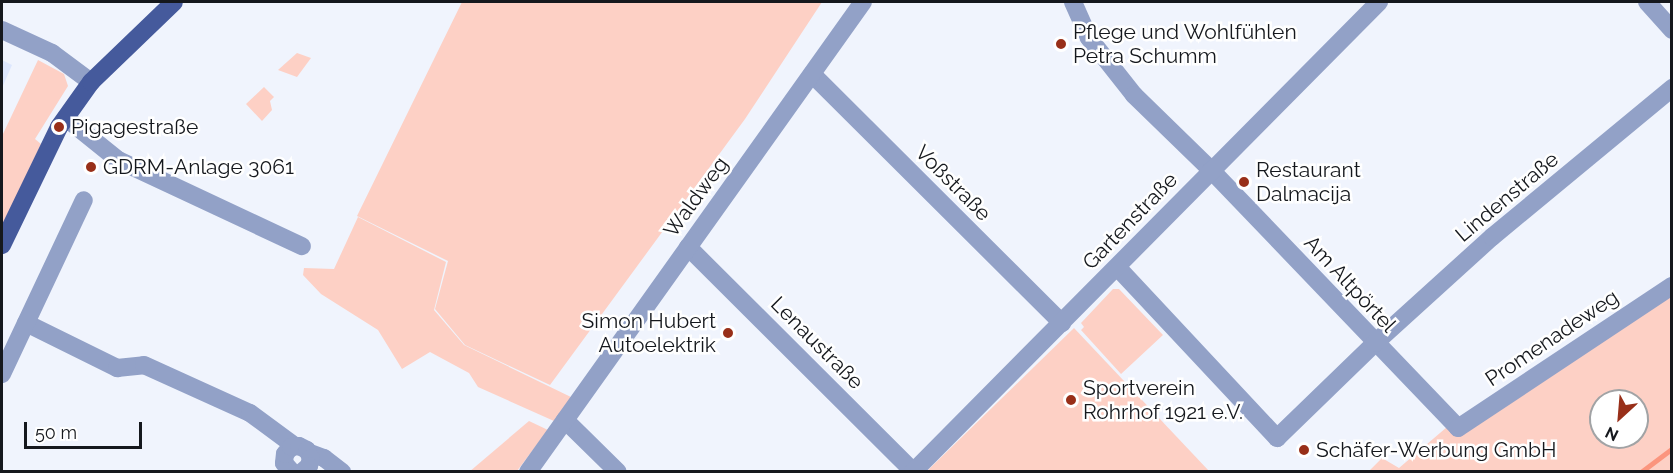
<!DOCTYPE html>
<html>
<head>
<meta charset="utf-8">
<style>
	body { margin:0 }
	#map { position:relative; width:1673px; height:473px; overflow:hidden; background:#f0f4fd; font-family:Raleway,sans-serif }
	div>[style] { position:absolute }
	.built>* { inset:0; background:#dde7fe }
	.green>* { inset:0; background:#fdd0c5 }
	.stream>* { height:4.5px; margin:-2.25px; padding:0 2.25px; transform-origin:2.25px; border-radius:2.25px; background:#fb957e }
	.minor>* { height:18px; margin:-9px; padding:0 9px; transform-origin:9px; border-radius:9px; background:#92a1c7 }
	.major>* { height:18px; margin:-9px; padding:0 9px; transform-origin:9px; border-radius:9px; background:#455a9c }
	.dots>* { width:16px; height:16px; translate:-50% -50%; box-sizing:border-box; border:3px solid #fff; border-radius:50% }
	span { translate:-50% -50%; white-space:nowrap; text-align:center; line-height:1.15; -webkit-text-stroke:5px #fff; paint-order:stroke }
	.poi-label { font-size:21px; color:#15181d }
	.left { translate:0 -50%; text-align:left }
	.right { translate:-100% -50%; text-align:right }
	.street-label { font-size:21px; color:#15181d }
	.frame { position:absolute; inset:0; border:3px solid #15181d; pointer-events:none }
	.north { position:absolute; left:1589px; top:389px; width:60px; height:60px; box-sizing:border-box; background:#fff; border:2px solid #a1a3a5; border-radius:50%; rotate:206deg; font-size:16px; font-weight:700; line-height:24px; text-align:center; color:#15181d }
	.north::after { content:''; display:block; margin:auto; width:21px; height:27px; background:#982f19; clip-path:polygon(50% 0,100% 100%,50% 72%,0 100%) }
	.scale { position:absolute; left:24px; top:422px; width:118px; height:27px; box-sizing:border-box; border:3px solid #15181d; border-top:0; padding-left:8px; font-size:18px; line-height:21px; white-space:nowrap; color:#15181d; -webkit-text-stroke:4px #fff; paint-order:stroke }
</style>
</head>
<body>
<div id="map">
	<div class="built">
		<div style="clip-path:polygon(2px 60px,12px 65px,2px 88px)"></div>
	</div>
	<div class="green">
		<div style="clip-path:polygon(462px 2px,822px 2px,745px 119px,550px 385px,465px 345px,435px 309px,448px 261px,357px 216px)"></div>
		<div style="clip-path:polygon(297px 53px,311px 58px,297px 77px,278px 70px)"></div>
		<div style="clip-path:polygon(38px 60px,64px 74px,68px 86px,35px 139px,41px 144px,2px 227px,2px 136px)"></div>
		<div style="clip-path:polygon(264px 87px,274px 97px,270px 101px,272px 110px,262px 121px,246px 104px)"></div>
		<div style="clip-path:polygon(358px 217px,446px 262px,434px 310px,464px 345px,573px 398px,554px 421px,478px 387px,469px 373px,430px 352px,402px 369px,378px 330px,321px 294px,303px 275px,304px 268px,334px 269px)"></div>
		<div style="clip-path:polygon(1113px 289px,1119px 289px,1163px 335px,1121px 374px,1081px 330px,1084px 327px,1081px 323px)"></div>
		<div style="clip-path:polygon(evenodd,1671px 294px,1671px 471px,1368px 472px,1382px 458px,1399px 468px,1447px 427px,1671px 294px,1601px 401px,1637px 401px,1637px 437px,1601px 437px,1601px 401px)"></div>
		<div style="clip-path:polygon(1074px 328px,1209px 471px,926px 472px)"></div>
		<div style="clip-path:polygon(529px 421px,548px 430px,517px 471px,469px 472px)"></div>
	</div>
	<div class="stream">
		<div style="left:1641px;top:472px;width:39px;rotate:-37deg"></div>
	</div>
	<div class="minor">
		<div style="left:1073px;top:2px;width:39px;rotate:66deg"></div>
		<div style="left:1089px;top:38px;width:73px;rotate:51.7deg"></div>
		<div style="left:1134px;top:95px;width:107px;rotate:44.2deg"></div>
		<div style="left:1211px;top:170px;width:357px;rotate:46.2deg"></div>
		<div style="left:1458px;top:428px;width:257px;rotate:-33.6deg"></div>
		<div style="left:1647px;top:2px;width:38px;rotate:48deg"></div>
		<div style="left:2px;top:30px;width:55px;rotate:24.7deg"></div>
		<div style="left:52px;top:53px;width:49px;rotate:36.6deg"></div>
		<div style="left:812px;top:74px;width:353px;rotate:44.9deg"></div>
		<div style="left:66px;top:118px;width:67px;rotate:38.9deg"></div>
		<div style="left:118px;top:160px;width:203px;rotate:25.1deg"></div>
		<div style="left:688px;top:247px;width:317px;rotate:44.9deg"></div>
		<div style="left:1118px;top:268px;width:233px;rotate:46.9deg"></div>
		<div style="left:1277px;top:438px;width:136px;rotate:-44.1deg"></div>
		<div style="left:1375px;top:343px;width:158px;rotate:-42.2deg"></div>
		<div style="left:1492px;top:237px;width:234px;rotate:-39.6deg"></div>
		<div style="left:26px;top:323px;width:102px;rotate:26.3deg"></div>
		<div style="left:117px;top:368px;width:27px;rotate:-6deg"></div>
		<div style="left:144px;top:365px;width:116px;rotate:24.4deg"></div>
		<div style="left:250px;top:413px;width:56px;rotate:36.3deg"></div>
		<div style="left:2px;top:374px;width:192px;rotate:-64.8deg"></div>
		<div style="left:565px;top:420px;width:74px;rotate:44.5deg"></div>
		<div style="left:310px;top:453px;width:15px;rotate:20deg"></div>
		<div style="left:324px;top:458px;width:23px;rotate:38deg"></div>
		<div style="left:292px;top:472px;width:12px;rotate:-132deg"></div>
		<div style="left:284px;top:463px;width:9px;rotate:-84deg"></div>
		<div style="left:285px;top:454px;width:9px;rotate:-49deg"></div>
		<div style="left:291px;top:447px;width:8px;rotate:-7deg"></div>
		<div style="left:299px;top:446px;width:9px;rotate:27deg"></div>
		<div style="left:307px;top:450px;width:9px;rotate:63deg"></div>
		<div style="left:311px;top:458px;width:8px;rotate:104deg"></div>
		<div style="left:309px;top:466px;width:9px;rotate:139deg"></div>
		<div style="left:528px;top:472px;width:577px;rotate:-54.52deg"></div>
		<div style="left:913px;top:472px;width:662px;rotate:-45.24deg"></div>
	</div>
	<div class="major">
		<div style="left:2px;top:245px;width:131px;rotate:-64.2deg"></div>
		<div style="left:59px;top:127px;width:55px;rotate:-54.6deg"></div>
		<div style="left:91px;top:82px;width:115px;rotate:-43.9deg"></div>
	</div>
	<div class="dots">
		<div style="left:1061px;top:44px;background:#982f19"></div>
		<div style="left:59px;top:127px;background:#982f19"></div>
		<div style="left:91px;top:167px;background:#982f19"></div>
		<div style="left:1244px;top:182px;background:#982f19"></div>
		<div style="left:728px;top:333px;background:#982f19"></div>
		<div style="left:1071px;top:400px;background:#982f19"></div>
		<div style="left:1304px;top:450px;background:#982f19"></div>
	</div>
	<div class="poi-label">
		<span class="left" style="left:1073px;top:44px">Pflege und Wohlfühlen<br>Petra Schumm</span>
		<span class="left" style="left:71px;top:127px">Pigagestraße</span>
		<span class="left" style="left:103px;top:167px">GDRM-Anlage 3061</span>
		<span class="left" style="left:1256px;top:182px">Restaurant<br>Dalmacija</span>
		<span class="right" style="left:716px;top:333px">Simon Hubert<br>Autoelektrik</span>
		<span class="left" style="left:1083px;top:400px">Sportverein<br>Rohrhof 1921 e.V.</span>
		<span class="left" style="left:1316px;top:450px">Schäfer-Werbung GmbH</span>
	</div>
	<div class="street-label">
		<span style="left:953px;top:183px;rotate:45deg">Voßstraße</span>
		<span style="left:696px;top:197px;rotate:-54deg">Waldweg</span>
		<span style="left:1507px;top:197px;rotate:-40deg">Lindenstraße</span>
		<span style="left:1130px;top:221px;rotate:-46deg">Gartenstraße</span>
		<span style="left:1350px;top:284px;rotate:47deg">Am Altpörtel</span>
		<span style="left:1552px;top:338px;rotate:-34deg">Promenadeweg</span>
		<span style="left:817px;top:343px;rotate:45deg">Lenaustraße</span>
	</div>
	<div class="frame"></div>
	<div class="north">N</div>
	<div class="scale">50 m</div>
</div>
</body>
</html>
